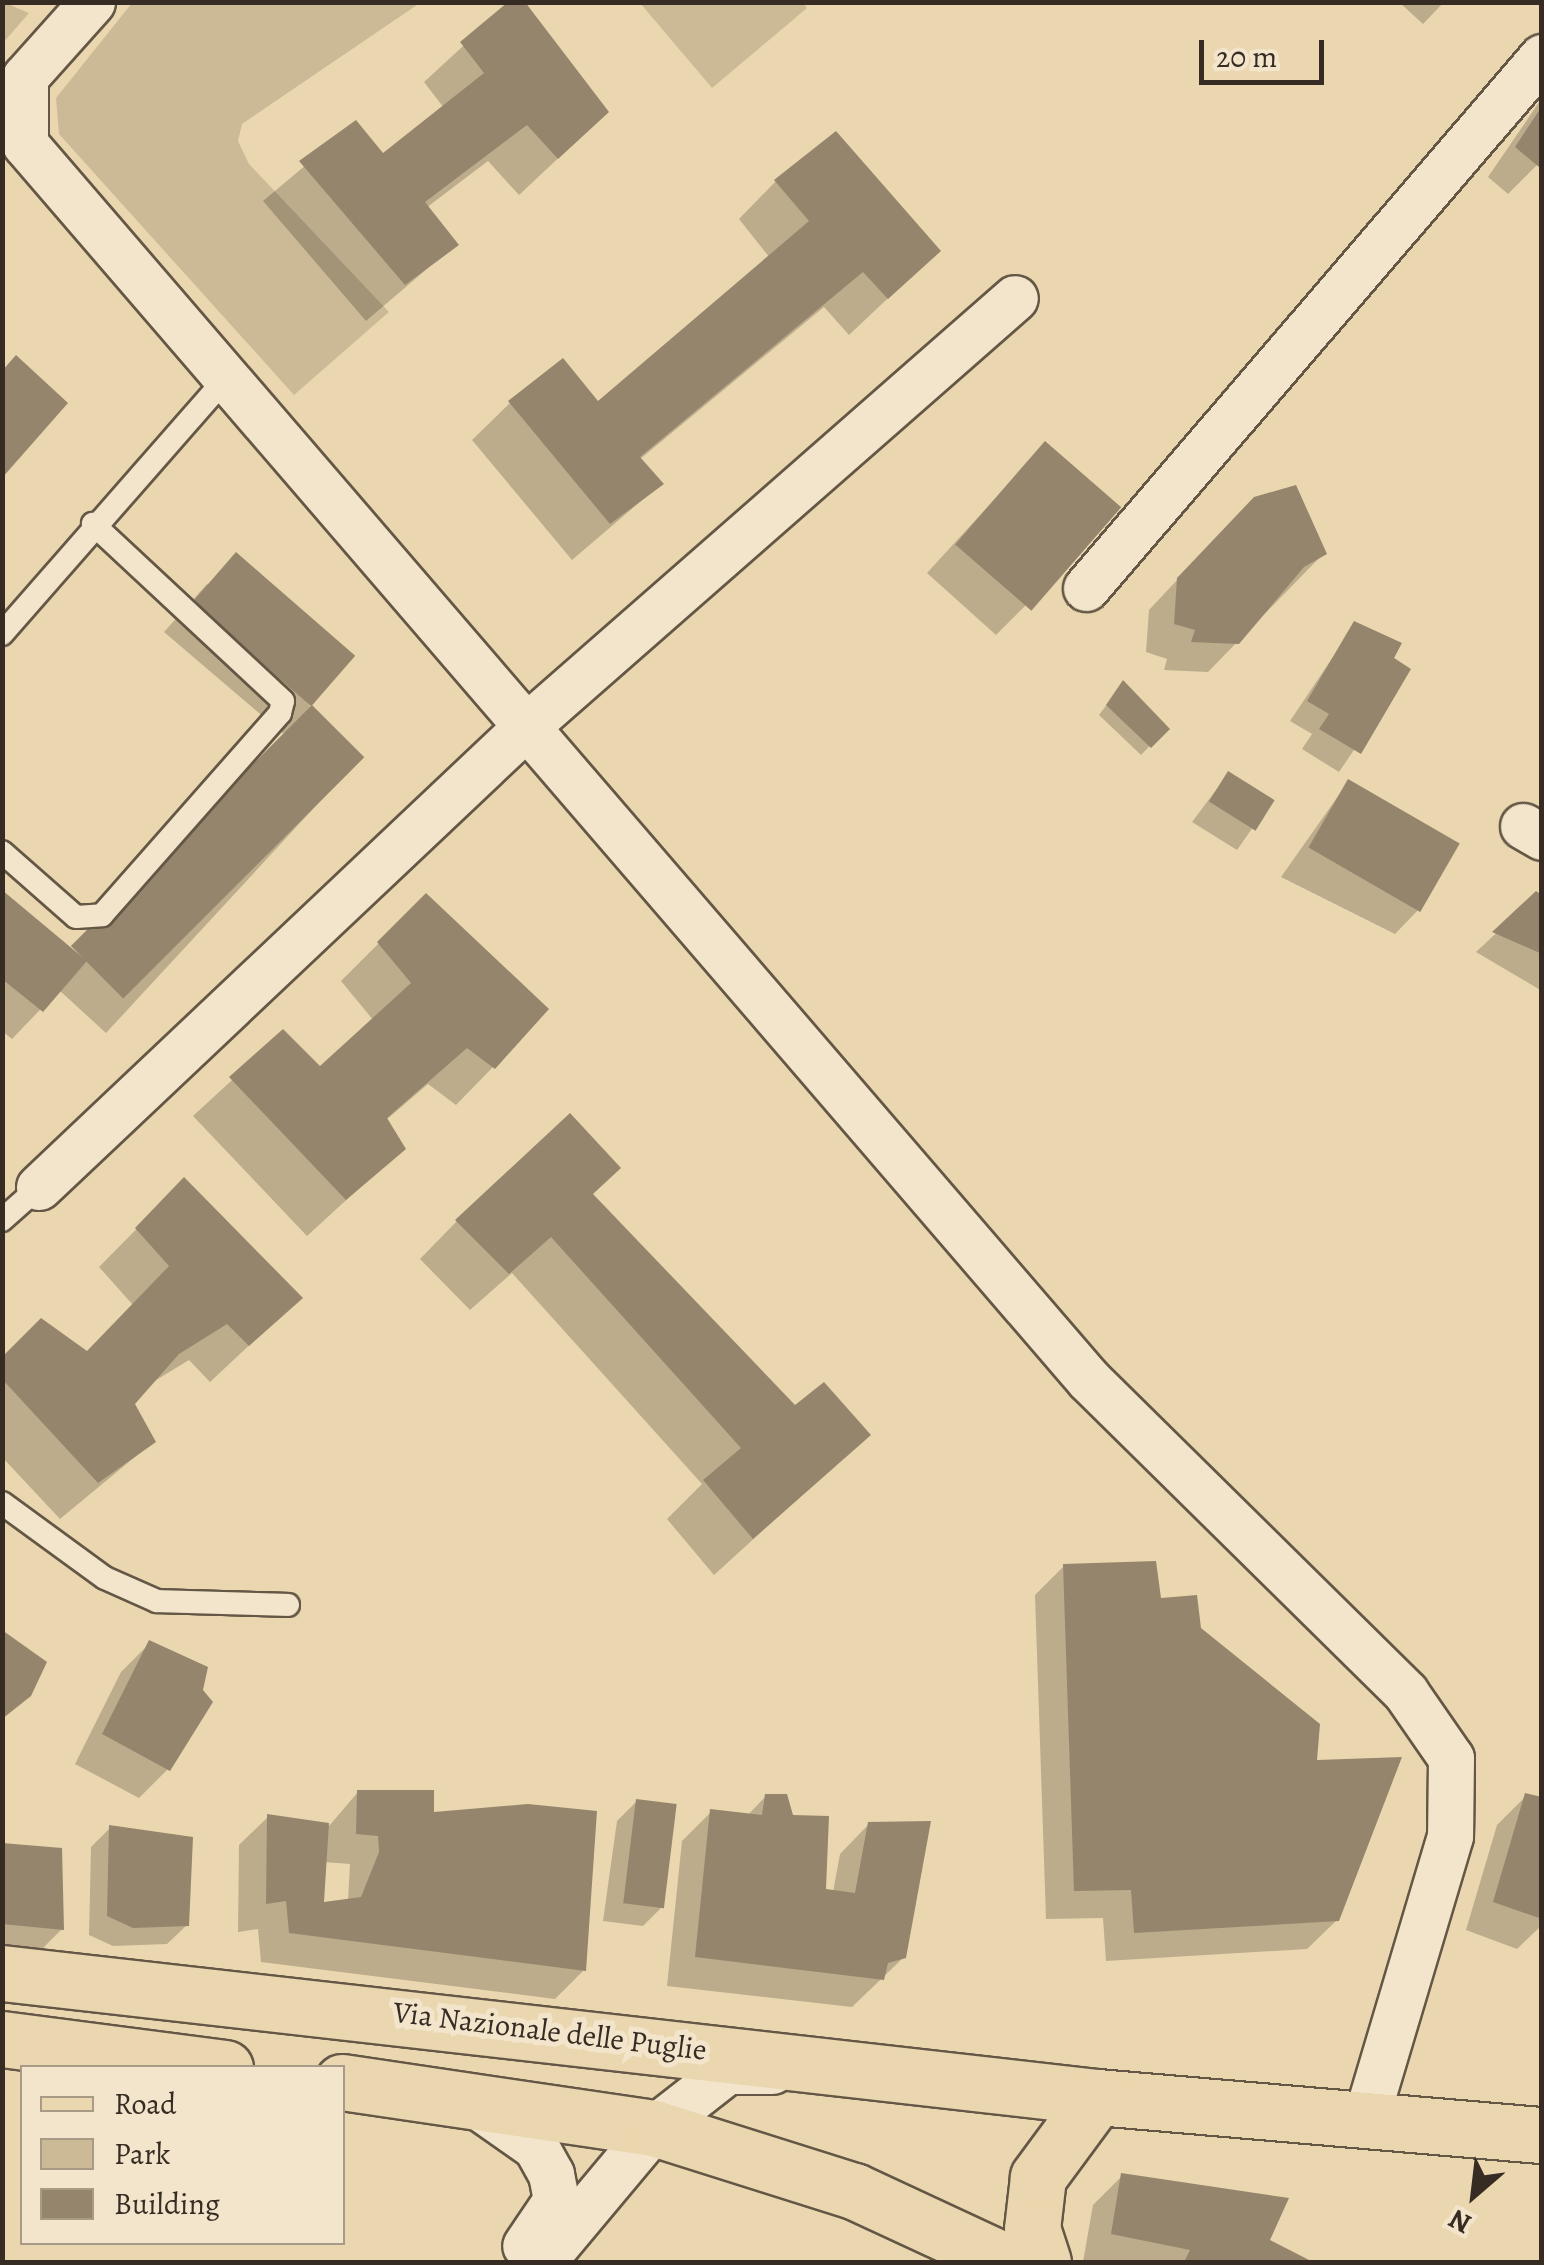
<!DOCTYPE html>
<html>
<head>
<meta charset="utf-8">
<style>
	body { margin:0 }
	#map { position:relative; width:1544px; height:2265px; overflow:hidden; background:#ebd7af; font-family:Alegreya,serif }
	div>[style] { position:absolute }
	.green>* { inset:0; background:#ccba97 }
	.shadow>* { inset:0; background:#0003 }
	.building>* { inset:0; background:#95856c; transform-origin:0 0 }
	.roads { filter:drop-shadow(2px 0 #645746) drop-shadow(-2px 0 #645746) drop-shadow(0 2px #645746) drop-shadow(0 -2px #645746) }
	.service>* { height:22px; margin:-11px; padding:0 11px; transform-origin:11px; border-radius:11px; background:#f2e5cb }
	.minor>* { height:45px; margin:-22.5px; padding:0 22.5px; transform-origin:22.5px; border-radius:22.5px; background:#f2e5cb }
	.primary>* { height:55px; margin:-27.5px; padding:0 27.5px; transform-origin:27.5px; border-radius:27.5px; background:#ebd7af }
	span { translate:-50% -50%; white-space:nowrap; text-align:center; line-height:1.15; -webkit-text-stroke:10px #f2e5cb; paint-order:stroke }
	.street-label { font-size:30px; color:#372c23 }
	.frame { position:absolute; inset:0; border:5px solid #372c23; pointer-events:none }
	.legend { position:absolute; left:20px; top:2065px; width:325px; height:180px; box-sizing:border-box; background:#f2e5cb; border:2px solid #a79b88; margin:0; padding:12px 18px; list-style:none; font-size:30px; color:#372c23 }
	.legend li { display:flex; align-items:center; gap:20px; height:50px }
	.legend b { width:50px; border:2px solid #a79b88 }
	.north { position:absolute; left:1424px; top:2145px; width:100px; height:100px; -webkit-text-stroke:8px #f2e5cb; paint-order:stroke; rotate:208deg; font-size:28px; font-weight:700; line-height:40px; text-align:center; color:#372c23 }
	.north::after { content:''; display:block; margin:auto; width:35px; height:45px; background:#372c23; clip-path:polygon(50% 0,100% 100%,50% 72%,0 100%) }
	.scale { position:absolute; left:1199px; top:40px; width:125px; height:45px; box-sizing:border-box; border:5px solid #372c23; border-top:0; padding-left:12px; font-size:30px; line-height:35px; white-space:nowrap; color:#372c23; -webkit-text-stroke:8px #f2e5cb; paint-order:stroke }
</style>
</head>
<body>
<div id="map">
	<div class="green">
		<div style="clip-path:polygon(3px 2px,29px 13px,3px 43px,2px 3px)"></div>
		<div style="clip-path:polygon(802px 2px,807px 8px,712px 88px,640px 3px)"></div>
		<div style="clip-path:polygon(132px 3px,420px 3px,242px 124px,238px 141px,249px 164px,389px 312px,294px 395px,59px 134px,56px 98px)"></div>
	</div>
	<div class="shadow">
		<div style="clip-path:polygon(511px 2px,568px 149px,519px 195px,488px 161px,426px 208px,455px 245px,366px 321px,263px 201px,356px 123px,383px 157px,444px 108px,424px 82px)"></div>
		<div style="clip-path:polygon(1399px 2px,1444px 2px,1423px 24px)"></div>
		<div style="clip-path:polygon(1542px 98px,1542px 160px,1508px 194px,1488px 177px)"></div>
		<div style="clip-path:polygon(776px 181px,938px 251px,849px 335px,824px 307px,639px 460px,661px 484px,572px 560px,472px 440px,510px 403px,598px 404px,770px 258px,739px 219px)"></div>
		<div style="clip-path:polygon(1045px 444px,1025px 606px,996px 635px,927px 573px)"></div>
		<div style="clip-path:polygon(1225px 529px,1324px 553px,1208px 672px,1164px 670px,1167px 659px,1146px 652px,1149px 610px)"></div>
		<div style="clip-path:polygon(207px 584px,352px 656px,309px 705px,361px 757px,106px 1033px,59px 990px,12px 1039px,2px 1031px,2px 893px,85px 963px,286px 736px,164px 632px)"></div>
		<div style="clip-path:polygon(1355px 624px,1408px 670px,1339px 772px,1302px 749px,1312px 734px,1290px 721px)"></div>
		<div style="clip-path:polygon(1123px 683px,1166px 729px,1141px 755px,1099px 715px)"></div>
		<div style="clip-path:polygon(1228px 774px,1272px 800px,1237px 850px,1192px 822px)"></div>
		<div style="clip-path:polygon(1348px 782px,1423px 905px,1395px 934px,1281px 877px)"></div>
		<div style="clip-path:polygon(1537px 895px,1542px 898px,1542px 991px,1476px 952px)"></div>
		<div style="clip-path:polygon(426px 896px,493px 1067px,456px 1105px,428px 1084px,386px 1120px,402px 1149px,307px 1236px,193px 1116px,283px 1033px,320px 1070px,374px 1021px,341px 981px)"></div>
		<div style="clip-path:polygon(184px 1181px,300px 1298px,210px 1382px,189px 1360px,148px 1385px,131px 1404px,153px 1442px,60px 1519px,2px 1457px,2px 1361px,87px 1353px,133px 1305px,99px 1267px)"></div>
		<div style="clip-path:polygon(591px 1195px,795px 1409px,868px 1435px,714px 1575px,667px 1519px,702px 1484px,512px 1273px,470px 1310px,420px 1259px,457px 1221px)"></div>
		<div style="clip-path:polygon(1064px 1566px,1158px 1601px,1199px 1629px,1314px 1763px,1337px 1920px,1307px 1949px,1106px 1961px,1103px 1918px,1046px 1919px,1035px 1595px)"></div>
		<div style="clip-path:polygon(150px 1643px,168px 1769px,139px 1798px,75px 1764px,121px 1672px)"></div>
		<div style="clip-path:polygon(evenodd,358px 1792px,431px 1815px,584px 1970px,555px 1999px,261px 1962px,258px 1929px,238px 1932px,239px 1845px,268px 1817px,329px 1826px,358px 1792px,324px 1862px,350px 1864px,348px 1901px,322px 1905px,324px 1862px)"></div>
		<div style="clip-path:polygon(766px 1796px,824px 1891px,833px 1892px,840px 1854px,869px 1824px,904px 1957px,852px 2007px,667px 1986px,682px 1841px,711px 1812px,747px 1816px)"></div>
		<div style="clip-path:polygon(1526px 1796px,1542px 1800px,1542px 1925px,1517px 1949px,1466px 1930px,1497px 1825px)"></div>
		<div style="clip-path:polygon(636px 1802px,662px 1907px,643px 1926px,603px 1921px,617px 1821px)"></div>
		<div style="clip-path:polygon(110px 1828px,187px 1925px,167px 1944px,113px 1946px,89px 1935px,91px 1847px)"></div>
		<div style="clip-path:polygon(2px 1845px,62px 1929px,33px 1958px,2px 1954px)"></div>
		<div style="clip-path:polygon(1122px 2176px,1267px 2241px,1308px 2262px,1083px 2262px,1093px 2205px)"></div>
	</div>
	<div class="building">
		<div style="clip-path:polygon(508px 2px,525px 2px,609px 112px,558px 159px,527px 125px,425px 202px,459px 245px,405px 285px,299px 161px,356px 120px,383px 153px,484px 73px,460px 42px)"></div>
		<div style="clip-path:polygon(1542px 106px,1542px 164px,1539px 167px,1515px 147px)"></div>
		<div style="clip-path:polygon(836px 131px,941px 251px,888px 299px,863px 272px,640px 457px,664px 484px,610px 524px,508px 401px,563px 358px,598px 401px,809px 221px,774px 180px)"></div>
		<div style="clip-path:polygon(16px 355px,68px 403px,2px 478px,2px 371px)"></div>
		<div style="left:1045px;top:441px;width:101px;height:137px;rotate:41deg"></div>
		<div style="clip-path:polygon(1296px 485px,1327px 554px,1304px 567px,1239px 644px,1191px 642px,1195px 630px,1174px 624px,1177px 578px,1254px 497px)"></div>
		<div style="left:236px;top:552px;width:158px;height:67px;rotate:41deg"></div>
		<div style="clip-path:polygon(1354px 621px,1402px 643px,1394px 658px,1411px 669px,1361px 754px,1319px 729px,1329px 714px,1307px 701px)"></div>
		<div style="clip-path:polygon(1123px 680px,1170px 729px,1151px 748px,1106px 705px)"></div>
		<div style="left:312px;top:705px;width:74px;height:341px;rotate:45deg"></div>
		<div style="left:1228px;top:771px;width:55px;height:36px;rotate:32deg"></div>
		<div style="left:1348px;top:779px;width:129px;height:79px;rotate:30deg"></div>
		<div style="clip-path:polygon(2px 890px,87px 961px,43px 1012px,2px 979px)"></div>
		<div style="clip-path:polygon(1536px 891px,1542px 895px,1542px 954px,1492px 932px)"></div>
		<div style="clip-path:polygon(426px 893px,549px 1009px,495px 1069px,467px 1048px,387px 1118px,406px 1149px,346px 1200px,229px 1077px,283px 1029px,320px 1066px,411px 983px,377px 942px)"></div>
		<div style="clip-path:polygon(570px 1113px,621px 1168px,593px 1194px,795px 1405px,824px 1382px,871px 1435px,753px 1539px,703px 1480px,741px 1448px,551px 1237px,509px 1274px,455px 1220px)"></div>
		<div style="clip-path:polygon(184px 1177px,303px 1298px,249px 1346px,227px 1324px,179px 1354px,135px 1404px,156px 1442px,98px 1483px,2px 1379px,2px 1357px,41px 1318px,87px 1351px,169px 1266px,135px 1228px)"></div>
		<div style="clip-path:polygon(1156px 1561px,1161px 1598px,1197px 1595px,1201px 1628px,1320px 1724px,1317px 1760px,1402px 1757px,1339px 1921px,1134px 1933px,1131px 1890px,1074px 1891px,1063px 1564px)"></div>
		<div style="clip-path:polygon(2px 1630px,47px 1662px,31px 1696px,2px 1719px)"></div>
		<div style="clip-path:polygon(149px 1640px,208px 1667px,203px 1690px,213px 1702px,170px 1771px,102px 1734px)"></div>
		<div style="clip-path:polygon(357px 1790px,434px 1790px,434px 1812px,528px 1804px,597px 1811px,586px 1971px,289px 1933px,286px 1901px,266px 1904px,267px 1814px,329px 1823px,324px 1902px,361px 1897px,379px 1852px,378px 1836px,356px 1834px)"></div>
		<div style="clip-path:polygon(1525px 1793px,1542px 1797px,1542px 1919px,1493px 1902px)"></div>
		<div style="clip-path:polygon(765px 1794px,787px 1794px,793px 1815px,829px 1816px,826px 1889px,855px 1893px,868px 1822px,931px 1821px,906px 1958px,888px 1963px,884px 1980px,695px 1957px,710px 1809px,762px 1815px)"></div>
		<div style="left:636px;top:1799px;width:41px;height:105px;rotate:7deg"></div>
		<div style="clip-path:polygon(109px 1825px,193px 1837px,189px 1926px,133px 1928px,107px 1916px)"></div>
		<div style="clip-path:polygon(2px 1843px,62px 1848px,64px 1930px,2px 1924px)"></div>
		<div style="clip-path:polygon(1121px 2173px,1289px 2198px,1270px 2240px,1313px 2262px,1184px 2262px,1190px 2250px,1111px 2234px)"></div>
	</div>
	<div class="roads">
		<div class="service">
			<div style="left:2px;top:634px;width:343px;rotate:-48.8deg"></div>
			<div style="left:2px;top:852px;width:98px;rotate:41.3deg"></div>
			<div style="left:76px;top:917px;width:26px;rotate:-4deg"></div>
			<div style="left:102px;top:915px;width:269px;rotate:-48.6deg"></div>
			<div style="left:280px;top:713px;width:12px;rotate:-76deg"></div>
			<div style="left:283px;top:701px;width:260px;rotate:-137deg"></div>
			<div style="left:2px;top:1220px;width:50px;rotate:-41.7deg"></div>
			<div style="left:2px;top:1503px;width:127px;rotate:36.1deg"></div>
			<div style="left:105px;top:1578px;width:57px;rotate:23.9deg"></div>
			<div style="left:157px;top:1601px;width:131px;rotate:1.7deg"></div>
		</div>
		<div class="minor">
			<div style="left:92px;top:2px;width:101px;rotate:131.8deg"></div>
			<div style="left:25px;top:77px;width:67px;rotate:90deg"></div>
			<div style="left:25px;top:144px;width:1631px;rotate:49.28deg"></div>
			<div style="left:1089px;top:1380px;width:445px;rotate:44.6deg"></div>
			<div style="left:1406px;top:1693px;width:79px;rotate:55.3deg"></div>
			<div style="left:1451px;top:1758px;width:78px;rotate:90.7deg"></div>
			<div style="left:1450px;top:1836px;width:290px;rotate:106.6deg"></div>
			<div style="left:1086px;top:588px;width:700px;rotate:-49.35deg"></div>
			<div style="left:1523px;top:826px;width:22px;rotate:30deg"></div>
			<div style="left:39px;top:1187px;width:674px;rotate:-43.38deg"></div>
			<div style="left:529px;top:724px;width:646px;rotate:-41.24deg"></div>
			<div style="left:472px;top:2102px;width:78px;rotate:35.1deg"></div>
			<div style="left:536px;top:2147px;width:31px;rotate:61deg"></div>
			<div style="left:551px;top:2174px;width:26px;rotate:79deg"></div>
			<div style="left:556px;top:2200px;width:55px;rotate:124deg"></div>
			<div style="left:542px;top:2262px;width:175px;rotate:-50.1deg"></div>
			<div style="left:654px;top:2128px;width:93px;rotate:-38deg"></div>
			<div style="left:727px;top:2071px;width:45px"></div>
		</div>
		<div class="primary">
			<div style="left:2px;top:1973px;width:1102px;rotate:6.46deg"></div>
			<div style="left:1097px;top:2097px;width:447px;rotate:4.9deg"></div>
			<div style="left:2px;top:2039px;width:225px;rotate:7.4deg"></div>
			<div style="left:342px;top:2082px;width:315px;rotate:8.4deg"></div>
			<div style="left:654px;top:2128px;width:210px;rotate:17.5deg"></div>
			<div style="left:854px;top:2191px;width:169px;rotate:24.9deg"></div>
			<div style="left:1043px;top:2262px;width:35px;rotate:-108deg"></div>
			<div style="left:1032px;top:2229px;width:52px;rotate:-83.4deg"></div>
			<div style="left:1038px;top:2177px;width:99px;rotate:-53.6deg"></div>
		</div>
	</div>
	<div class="street-label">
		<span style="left:550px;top:2031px;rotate:7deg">Via Nazionale delle Puglie</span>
	</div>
	<div class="frame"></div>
	<ul class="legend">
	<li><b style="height:12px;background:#ebd7af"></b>Road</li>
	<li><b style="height:28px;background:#ccba97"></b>Park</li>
	<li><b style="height:28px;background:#95856c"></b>Building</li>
	</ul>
	<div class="north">N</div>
	<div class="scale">20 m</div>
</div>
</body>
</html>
